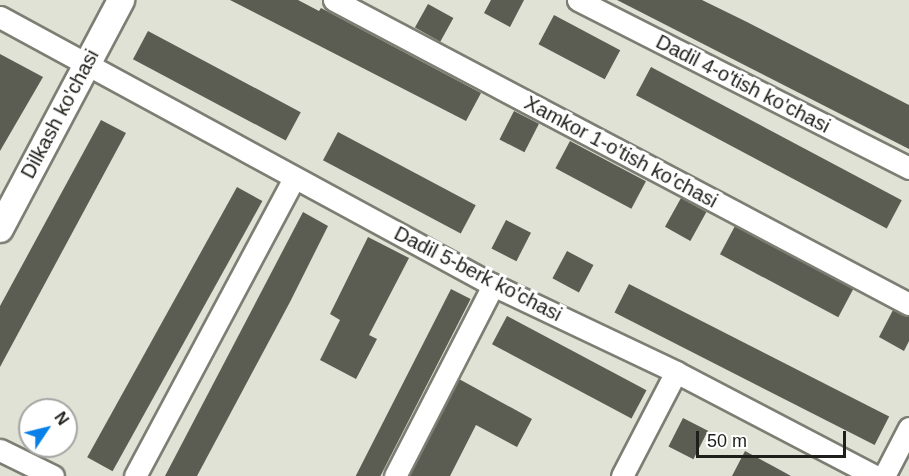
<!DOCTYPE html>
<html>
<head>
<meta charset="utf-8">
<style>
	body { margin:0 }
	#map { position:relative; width:909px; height:476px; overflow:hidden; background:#e0e2d6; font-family:Helvetica,sans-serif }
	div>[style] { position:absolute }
	.building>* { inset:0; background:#5b5c52; transform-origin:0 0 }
	.roads { filter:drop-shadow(2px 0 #7c7e73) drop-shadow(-2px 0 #7c7e73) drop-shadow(0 2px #7c7e73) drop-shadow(0 -2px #7c7e73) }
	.minor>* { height:21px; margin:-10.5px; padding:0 10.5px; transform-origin:10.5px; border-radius:10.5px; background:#fff }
	.tertiary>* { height:26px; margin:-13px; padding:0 13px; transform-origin:13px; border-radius:13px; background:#fff }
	span { translate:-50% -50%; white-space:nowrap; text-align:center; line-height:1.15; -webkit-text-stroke:6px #fff; paint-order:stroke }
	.street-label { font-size:20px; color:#1e1f1a }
	.north { position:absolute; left:18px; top:398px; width:60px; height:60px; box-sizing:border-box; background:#fff; border:2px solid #a5a5a3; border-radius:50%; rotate:55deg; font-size:16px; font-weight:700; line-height:24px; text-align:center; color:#1e1f1a }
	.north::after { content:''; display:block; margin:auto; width:21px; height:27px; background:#0980e7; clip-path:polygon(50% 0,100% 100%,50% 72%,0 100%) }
	.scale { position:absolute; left:696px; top:431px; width:150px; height:27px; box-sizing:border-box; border:3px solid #1e1f1a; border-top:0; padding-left:8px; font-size:18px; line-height:21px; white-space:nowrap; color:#1e1f1a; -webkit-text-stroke:4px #fff; paint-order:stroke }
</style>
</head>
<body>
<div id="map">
	<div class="building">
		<div style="clip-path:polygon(230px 0,298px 0,319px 11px,321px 8px,481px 93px,466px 121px)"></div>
		<div style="clip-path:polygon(491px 0,524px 0,510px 27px,484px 13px)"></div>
		<div style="clip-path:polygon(617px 0,702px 0,747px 22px,909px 105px,909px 149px)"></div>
		<div style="left:428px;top:4px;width:29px;height:27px;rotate:29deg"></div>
		<div style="left:554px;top:15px;width:75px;height:33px;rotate:28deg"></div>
		<div style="left:148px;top:31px;width:173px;height:32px;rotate:28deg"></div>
		<div style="clip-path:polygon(0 54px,43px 77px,0 151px)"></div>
		<div style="left:651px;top:67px;width:284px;height:32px;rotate:28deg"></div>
		<div style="left:514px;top:111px;width:28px;height:32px;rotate:27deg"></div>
		<div style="clip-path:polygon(101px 120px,126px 133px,0 367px,0 306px)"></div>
		<div style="left:338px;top:132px;width:156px;height:32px;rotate:28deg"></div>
		<div style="left:570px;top:141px;width:86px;height:31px;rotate:28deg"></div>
		<div style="left:237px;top:187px;width:29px;height:309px;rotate:29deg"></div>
		<div style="left:681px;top:198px;width:29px;height:33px;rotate:29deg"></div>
		<div style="clip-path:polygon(303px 212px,328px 226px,290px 302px,197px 476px,165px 476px)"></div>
		<div style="left:506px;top:220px;width:28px;height:32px;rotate:27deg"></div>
		<div style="left:735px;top:226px;width:134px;height:32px;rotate:28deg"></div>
		<div style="clip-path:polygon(368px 237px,409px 258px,369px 335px,377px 339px,356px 379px,320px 360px,340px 320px,330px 314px)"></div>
		<div style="left:567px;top:251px;width:30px;height:31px;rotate:28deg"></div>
		<div style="left:629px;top:284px;width:292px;height:32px;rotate:27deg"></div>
		<div style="left:451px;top:289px;width:22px;height:210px;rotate:27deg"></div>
		<div style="clip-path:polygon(893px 310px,909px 317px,909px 341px,904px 351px,879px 337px)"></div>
		<div style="left:507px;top:316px;width:158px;height:32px;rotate:28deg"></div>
		<div style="clip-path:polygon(459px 379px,532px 419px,517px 447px,476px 425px,450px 476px,409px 476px)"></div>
		<div style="left:683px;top:418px;width:28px;height:32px;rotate:27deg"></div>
		<div style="clip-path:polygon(745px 451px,771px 465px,791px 476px,732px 476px)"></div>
	</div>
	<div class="roads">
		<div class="minor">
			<div style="left:334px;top:0;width:650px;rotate:27.87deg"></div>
			<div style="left:578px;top:0;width:371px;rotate:26.9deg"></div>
			<div style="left:0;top:17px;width:561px;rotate:28.53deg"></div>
			<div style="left:493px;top:285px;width:203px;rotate:25.4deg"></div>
			<div style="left:676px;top:372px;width:225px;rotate:27.6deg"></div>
			<div style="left:0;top:450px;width:59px;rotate:26.1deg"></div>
			<div style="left:135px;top:476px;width:338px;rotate:-61.9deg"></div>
			<div style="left:395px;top:476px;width:215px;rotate:-62.8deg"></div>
			<div style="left:622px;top:476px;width:117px;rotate:-62.6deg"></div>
			<div style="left:884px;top:476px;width:54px;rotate:-62.5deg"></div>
		</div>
		<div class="tertiary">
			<div style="left:0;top:229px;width:259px;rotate:-62.1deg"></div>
		</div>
	</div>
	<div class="street-label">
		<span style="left:743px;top:84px;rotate:27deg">Dadil 4-o'tish ko'chasi</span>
		<span style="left:60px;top:114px;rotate:-62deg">Dilkash ko'chasi</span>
		<span style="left:621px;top:152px;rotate:28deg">Xamkor 1-o'tish ko'chasi</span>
		<span style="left:478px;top:274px;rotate:27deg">Dadil 5-berk ko'chasi</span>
	</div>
	<div class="north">N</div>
	<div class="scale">50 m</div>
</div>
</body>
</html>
